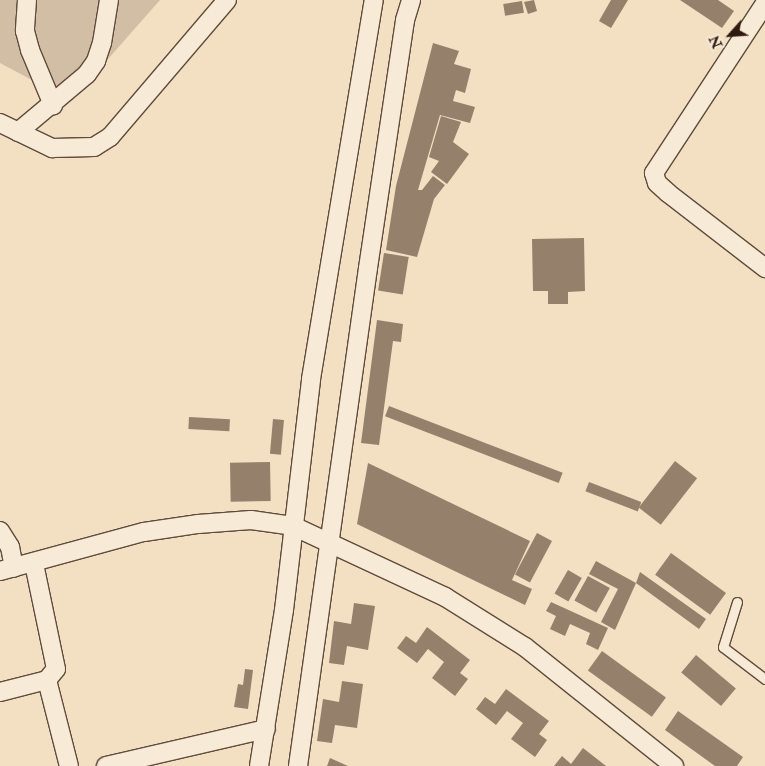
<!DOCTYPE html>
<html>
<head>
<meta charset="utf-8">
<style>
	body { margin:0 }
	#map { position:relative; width:765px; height:766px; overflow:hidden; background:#f3dfc2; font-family:"IM FELL Double Pica",serif }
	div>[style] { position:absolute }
	.green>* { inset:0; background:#d2bea4 }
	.building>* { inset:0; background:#95806c; transform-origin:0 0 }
	.roads { filter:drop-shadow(1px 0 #604b3c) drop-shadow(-1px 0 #604b3c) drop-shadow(0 1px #604b3c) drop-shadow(0 -1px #604b3c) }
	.lane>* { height:9px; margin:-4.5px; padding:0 4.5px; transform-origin:4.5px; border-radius:4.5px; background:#f7ead7 }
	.street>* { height:18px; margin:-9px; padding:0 9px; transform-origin:9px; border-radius:9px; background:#f7ead7 }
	span { translate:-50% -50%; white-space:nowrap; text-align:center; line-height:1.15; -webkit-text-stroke:4px #f7ead7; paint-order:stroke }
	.north { position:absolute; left:705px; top:10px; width:50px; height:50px; -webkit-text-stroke:4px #f7ead7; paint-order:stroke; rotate:244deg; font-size:14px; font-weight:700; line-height:20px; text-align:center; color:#2f1a0f }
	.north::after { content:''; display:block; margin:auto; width:18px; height:22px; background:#2f1a0f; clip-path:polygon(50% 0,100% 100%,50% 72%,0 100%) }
</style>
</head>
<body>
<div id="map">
	<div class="green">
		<div style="clip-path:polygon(0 0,160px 0,71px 101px,0 63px)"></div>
	</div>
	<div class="building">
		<div style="clip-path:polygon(534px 0,537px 11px,528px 14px,524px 2px)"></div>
		<div style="clip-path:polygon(611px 0,628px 0,611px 28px,599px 21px)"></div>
		<div style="clip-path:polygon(680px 0,718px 0,734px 11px,722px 28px)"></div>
		<div style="left:522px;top:1px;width:12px;height:19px;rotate:81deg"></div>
		<div style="clip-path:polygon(433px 43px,459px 51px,454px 64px,471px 69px,465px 93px,456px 90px,453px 101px,475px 107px,470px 123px,440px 115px,418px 190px,422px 190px,433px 176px,445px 185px,434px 199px,417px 257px,386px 250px,396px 186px)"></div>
		<div style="clip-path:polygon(441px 116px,461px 122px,453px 142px,469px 154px,447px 184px,431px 172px,439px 161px,429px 157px)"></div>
		<div style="clip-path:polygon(584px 238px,585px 291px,568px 292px,568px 304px,548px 304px,548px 291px,533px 291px,532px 239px)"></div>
		<div style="left:384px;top:253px;width:25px;height:38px;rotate:9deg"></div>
		<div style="clip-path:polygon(377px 320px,403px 324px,401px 342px,393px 341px,379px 445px,361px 443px)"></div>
		<div style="left:389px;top:406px;width:186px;height:11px;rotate:21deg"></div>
		<div style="left:189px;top:417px;width:41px;height:12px;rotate:3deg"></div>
		<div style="left:273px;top:419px;width:11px;height:35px;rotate:5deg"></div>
		<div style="left:675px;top:461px;width:28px;height:59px;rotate:38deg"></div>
		<div style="left:270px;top:462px;width:39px;height:40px;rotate:89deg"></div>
		<div style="clip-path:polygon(368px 463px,530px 541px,512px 580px,532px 589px,525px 605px,357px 524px)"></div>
		<div style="left:589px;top:482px;width:56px;height:10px;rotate:21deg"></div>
		<div style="left:537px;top:533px;width:17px;height:47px;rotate:28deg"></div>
		<div style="left:671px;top:553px;width:68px;height:27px;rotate:36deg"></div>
		<div style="clip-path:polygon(596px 561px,636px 583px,640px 572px,706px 619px,699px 629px,636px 583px,615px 630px,601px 622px,618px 589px,589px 574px)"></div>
		<div style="left:568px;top:570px;width:16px;height:27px;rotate:30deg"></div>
		<div style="left:588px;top:576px;width:25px;height:28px;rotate:29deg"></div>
		<div style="clip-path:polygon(551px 602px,608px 628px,598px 650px,586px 644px,590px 633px,570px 624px,565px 636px,550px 629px,556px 616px,546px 611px)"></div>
		<div style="clip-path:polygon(354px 603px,375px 606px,368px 650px,347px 646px,344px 665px,329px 663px,334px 621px,351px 624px)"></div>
		<div style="clip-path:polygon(427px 627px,470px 660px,460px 673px,468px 679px,455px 696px,432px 678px,444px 662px,428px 649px,417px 663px,397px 648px,406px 636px,416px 643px)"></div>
		<div style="left:602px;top:651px;width:79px;height:24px;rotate:36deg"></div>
		<div style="left:696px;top:655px;width:52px;height:23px;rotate:40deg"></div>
		<div style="clip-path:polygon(245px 669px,253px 670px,248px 709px,234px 707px,238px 684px,243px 685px)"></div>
		<div style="clip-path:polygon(342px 681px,363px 684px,357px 728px,335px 725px,332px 743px,317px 741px,323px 699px,339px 702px)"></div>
		<div style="clip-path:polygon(506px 689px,549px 721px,539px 734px,547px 740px,535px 757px,511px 739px,523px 723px,507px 711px,496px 725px,476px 709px,485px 697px,495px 704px)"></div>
		<div style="clip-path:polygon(678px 711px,743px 757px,737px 766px,715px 766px,665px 730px)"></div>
		<div style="clip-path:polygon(583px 748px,606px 766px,554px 766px,562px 756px,571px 764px)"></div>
		<div style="clip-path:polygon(330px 758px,348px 766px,327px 766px)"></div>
	</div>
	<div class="roads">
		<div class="lane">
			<div style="left:737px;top:602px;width:47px;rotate:107.3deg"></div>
			<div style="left:723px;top:647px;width:53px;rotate:37.3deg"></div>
		</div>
		<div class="street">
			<div style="left:27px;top:0;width:31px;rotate:94deg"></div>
			<div style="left:25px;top:31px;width:20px;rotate:75deg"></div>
			<div style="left:30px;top:50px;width:60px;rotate:67.3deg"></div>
			<div style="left:764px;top:5px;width:201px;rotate:123.2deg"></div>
			<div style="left:654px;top:173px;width:10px;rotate:73deg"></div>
			<div style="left:657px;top:183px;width:15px;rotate:42deg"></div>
			<div style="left:668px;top:193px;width:123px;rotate:37.7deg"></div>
			<div style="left:0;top:123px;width:58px;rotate:25.7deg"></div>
			<div style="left:52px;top:148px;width:42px;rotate:-1.4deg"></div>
			<div style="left:94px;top:147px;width:19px;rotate:-32deg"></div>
			<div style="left:110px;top:137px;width:180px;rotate:-49.5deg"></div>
			<div style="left:18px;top:132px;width:90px;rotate:-40deg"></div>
			<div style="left:87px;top:74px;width:16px;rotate:-55deg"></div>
			<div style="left:96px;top:61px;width:19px;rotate:-72deg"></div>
			<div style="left:102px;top:43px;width:44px;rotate:-80.8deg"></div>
			<div style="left:0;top:531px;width:19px;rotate:58deg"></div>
			<div style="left:10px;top:547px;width:21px;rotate:79deg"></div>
			<div style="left:0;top:571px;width:149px;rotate:-15.2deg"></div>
			<div style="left:144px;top:532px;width:55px;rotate:-8.4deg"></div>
			<div style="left:198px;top:524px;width:53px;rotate:-4.3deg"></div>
			<div style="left:251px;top:520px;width:42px;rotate:8.1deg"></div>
			<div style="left:293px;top:526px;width:168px;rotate:25deg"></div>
			<div style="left:445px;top:597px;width:94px;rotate:32deg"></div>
			<div style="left:525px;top:647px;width:191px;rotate:38.6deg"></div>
			<div style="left:47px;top:680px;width:89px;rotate:75.7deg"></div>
			<div style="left:0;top:692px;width:49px;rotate:-14.3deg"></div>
			<div style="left:47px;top:680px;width:14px;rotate:-51deg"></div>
			<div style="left:56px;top:669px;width:107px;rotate:-101.8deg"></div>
			<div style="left:106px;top:766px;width:164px;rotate:-13deg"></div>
			<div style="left:259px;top:766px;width:158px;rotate:-80.9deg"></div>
			<div style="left:284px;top:610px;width:233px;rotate:-83.3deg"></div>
			<div style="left:311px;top:379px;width:384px;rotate:-80.6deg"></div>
			<div style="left:298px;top:766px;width:503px;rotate:-82deg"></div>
			<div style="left:368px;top:268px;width:251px;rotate:-81.5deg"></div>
			<div style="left:405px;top:20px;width:21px;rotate:-73deg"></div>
		</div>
	</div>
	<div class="north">N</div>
</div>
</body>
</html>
